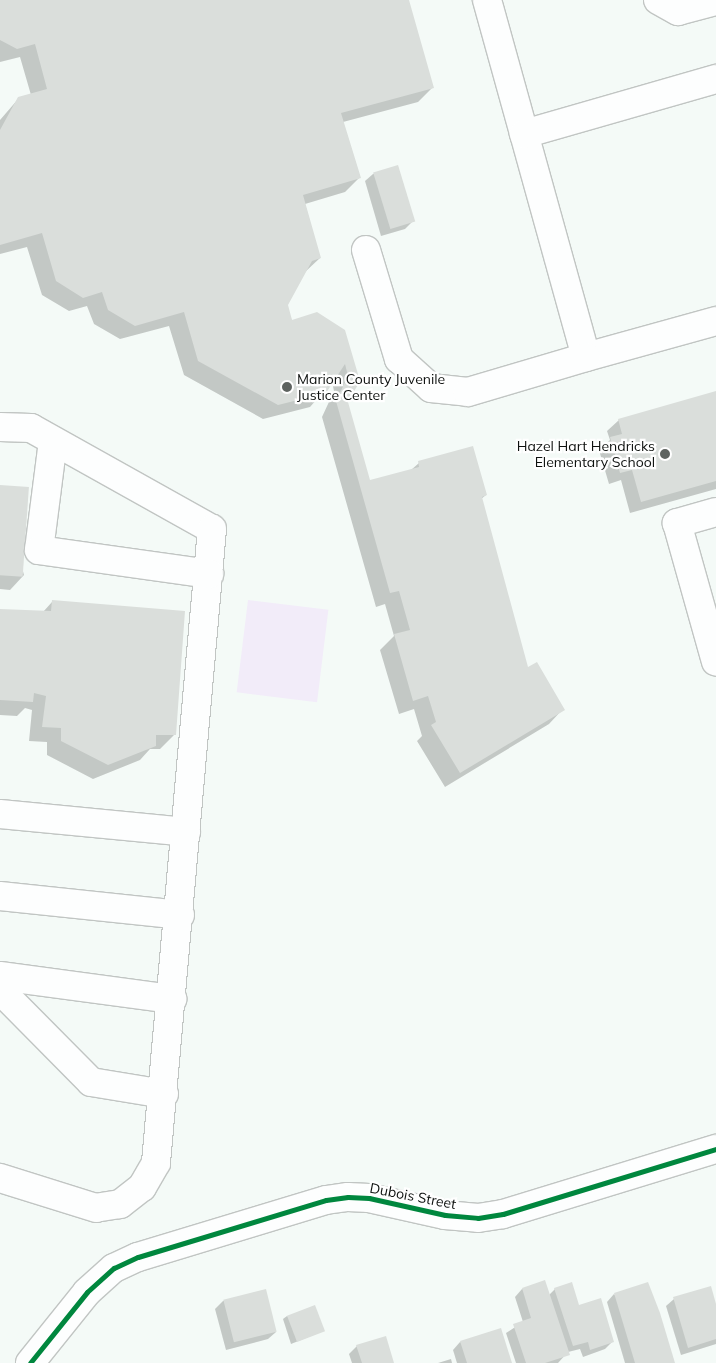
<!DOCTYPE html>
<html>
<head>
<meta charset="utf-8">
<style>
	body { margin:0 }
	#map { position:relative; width:716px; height:1363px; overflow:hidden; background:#f4faf7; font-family:Mulish,sans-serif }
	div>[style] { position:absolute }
	.green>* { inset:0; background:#f2ecf9; transform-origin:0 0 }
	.shadow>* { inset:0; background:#0003 }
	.building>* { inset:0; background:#dadedb; transform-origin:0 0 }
	.roads { filter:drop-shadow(1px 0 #c1c5c3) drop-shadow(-1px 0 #c1c5c3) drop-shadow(0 1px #c1c5c3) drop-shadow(0 -1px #c1c5c3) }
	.minor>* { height:28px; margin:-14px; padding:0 14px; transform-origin:14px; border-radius:14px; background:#fdfefe }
	.cycleway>* { height:5px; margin:-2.5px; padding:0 2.5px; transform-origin:2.5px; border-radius:2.5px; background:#00873e }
	.dots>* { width:14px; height:14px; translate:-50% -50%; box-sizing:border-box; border:2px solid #fff; border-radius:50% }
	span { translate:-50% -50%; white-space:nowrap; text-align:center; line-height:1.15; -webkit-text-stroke:4.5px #fff; paint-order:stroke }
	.poi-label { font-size:14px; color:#0e110f }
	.left { translate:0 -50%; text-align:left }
	.right { translate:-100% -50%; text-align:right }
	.street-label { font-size:14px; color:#0e110f }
</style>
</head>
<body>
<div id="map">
	<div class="green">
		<div style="left:248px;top:600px;width:81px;height:93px;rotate:7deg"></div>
	</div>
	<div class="shadow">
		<div style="clip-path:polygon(0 0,408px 0,432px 88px,418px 102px,343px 122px,360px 177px,345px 192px,305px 204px,320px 258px,305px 272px,286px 305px,292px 321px,317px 314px,358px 380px,346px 402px,369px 482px,411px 470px,419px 463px,486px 495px,481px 499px,527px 668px,563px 709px,549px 724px,445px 787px,417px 741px,422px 736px,414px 709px,399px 714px,380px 650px,394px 636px,385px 604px,376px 607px,322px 417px,334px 391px,332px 382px,310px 407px,263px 419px,184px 375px,169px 326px,120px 339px,94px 324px,87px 306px,69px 311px,42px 295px,27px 247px,0 254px,0 120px,19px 98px,31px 95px,20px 57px,0 62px)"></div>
		<div style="clip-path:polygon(398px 167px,413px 221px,405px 229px,381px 236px,365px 181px,373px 174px)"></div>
		<div style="clip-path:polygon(716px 392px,716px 489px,630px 513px,621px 480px,609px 484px,599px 450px,610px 440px,607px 431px,619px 420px)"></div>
		<div style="clip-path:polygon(0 486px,24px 575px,10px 590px,0 589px)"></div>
		<div style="clip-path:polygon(52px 602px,174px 735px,160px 749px,150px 749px,140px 760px,93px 779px,47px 755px,47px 742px,29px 741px,32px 710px,25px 708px,17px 716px,0 715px,0 610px,43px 612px)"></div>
		<div style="clip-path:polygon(522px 1289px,549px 1295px,555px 1289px,578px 1307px,613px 1341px,605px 1349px,583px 1357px,580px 1349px,568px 1352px,558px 1363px,516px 1363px,506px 1333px,523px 1322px,515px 1297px)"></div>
		<div style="clip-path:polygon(265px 1290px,276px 1332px,268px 1339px,226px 1350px,215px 1309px,223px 1301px)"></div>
		<div style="clip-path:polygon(614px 1294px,673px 1363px,625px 1363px,607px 1302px)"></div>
		<div style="clip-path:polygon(674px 1299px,716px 1308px,716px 1344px,681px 1355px,666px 1306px)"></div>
		<div style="clip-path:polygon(287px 1316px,323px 1331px,291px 1344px,283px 1319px)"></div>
		<div style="clip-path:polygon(460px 1342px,510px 1363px,457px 1363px,453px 1350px)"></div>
		<div style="clip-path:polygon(357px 1346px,393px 1363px,352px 1363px,349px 1354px)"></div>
		<div style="clip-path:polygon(451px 1359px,452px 1363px,438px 1363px)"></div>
	</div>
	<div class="building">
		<div style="clip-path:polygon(0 0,409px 0,434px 88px,341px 113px,361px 178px,303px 195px,321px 258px,312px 261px,288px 305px,292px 320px,317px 312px,345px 330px,360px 381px,348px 402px,370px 480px,419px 467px,418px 461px,473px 446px,487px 495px,482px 497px,528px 667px,537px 662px,565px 710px,460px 773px,431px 725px,436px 722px,428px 696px,413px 701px,394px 634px,410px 630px,399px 591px,390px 593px,336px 401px,348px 376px,345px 364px,326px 393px,278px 405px,198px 361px,184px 312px,135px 326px,108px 310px,102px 292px,83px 298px,56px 281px,42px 233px,0 245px,0 130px,18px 97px,47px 89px,35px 44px,17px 49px,0 40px)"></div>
		<div style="left:398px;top:165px;width:59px;height:26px;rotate:73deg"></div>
		<div style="clip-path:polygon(716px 391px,716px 481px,641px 502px,632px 470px,620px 473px,610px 437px,622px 434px,618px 419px)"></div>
		<div style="left:0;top:485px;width:29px;height:90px;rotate:4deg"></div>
		<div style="clip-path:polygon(52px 600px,185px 611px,176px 735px,156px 735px,156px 746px,108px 765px,61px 741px,61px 728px,42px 727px,46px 696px,34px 693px,33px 702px,0 700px,0 609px,51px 611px)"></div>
		<div style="clip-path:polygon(545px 1280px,570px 1355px,545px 1363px,526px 1363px,513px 1324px,531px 1318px,522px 1288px)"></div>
		<div style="clip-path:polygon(572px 1282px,579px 1305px,601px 1298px,614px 1342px,590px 1350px,588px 1342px,573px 1346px,554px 1288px)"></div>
		<div style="clip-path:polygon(648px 1282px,660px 1313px,675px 1363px,635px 1363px,614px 1293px)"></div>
		<div style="clip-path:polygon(711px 1286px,716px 1304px,716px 1339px,688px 1348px,673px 1297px)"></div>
		<div style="left:266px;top:1289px;width:44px;height:44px;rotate:76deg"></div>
		<div style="left:315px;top:1305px;width:28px;height:30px;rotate:69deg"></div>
		<div style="clip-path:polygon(501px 1328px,512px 1363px,467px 1363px,460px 1341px)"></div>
		<div style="clip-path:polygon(386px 1336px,394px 1363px,362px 1363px,356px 1345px)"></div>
	</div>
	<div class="roads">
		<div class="minor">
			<div style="left:487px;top:0;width:370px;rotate:74.5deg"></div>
			<div style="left:586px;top:357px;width:135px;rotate:-15.5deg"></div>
			<div style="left:658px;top:0;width:23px;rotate:29deg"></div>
			<div style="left:678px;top:11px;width:39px;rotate:-15deg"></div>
			<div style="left:524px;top:134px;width:200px;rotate:-16deg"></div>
			<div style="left:366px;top:250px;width:114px;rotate:73.2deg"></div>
			<div style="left:399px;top:359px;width:43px;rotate:42.2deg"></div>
			<div style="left:431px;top:388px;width:37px;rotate:6deg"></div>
			<div style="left:468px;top:392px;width:123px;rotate:-16.5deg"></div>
			<div style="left:0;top:427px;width:31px;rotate:2deg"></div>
			<div style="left:31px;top:428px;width:207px;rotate:29.2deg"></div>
			<div style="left:212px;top:529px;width:636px;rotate:95.05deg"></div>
			<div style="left:156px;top:1163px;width:28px;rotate:120deg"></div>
			<div style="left:142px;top:1187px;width:28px;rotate:142deg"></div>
			<div style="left:120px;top:1204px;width:24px;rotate:171deg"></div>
			<div style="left:96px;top:1208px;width:101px;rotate:-162.6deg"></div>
			<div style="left:53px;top:441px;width:110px;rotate:97.3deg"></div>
			<div style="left:39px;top:550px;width:172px;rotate:8deg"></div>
			<div style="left:716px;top:512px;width:41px;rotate:164.2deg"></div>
			<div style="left:677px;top:523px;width:144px;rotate:74.3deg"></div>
			<div style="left:0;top:814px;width:187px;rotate:5.5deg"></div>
			<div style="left:0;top:896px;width:181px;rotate:6deg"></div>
			<div style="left:0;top:976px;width:174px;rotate:7.6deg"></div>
			<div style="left:0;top:990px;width:129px;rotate:45.3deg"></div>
			<div style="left:91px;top:1082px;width:74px;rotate:9.3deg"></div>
			<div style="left:30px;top:1363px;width:91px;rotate:-51.2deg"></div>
			<div style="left:87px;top:1292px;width:36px;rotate:-42deg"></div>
			<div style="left:114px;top:1268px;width:26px;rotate:-25deg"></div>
			<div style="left:138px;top:1257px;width:196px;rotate:-16.9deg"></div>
			<div style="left:326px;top:1200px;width:22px;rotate:-8deg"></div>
			<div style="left:348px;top:1197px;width:21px;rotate:3deg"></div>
			<div style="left:369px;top:1198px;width:78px;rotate:12.6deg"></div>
			<div style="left:445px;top:1215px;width:33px;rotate:5deg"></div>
			<div style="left:478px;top:1218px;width:25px;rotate:-9deg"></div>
			<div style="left:503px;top:1214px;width:223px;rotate:-17deg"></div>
		</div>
	</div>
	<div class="cycleway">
		<div style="left:30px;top:1363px;width:91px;rotate:-51.2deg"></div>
		<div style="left:87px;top:1292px;width:36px;rotate:-42deg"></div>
		<div style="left:114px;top:1268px;width:26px;rotate:-25deg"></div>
		<div style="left:138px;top:1257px;width:196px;rotate:-16.9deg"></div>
		<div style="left:326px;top:1200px;width:22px;rotate:-8deg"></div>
		<div style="left:348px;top:1197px;width:21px;rotate:3deg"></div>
		<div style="left:369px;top:1198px;width:78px;rotate:12.6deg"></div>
		<div style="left:445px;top:1215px;width:33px;rotate:5deg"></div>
		<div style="left:478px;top:1218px;width:25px;rotate:-9deg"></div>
		<div style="left:503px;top:1214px;width:223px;rotate:-17deg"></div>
	</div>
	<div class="dots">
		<div style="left:287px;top:387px;background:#5e6360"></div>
		<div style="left:665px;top:454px;background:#5e6360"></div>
	</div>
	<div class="poi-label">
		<span class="left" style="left:297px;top:387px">Marion County Juvenile<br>Justice Center</span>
		<span class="right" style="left:655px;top:454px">Hazel Hart Hendricks<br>Elementary School</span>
	</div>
	<div class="street-label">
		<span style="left:413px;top:1196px;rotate:11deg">Dubois Street</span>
	</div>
</div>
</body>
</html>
